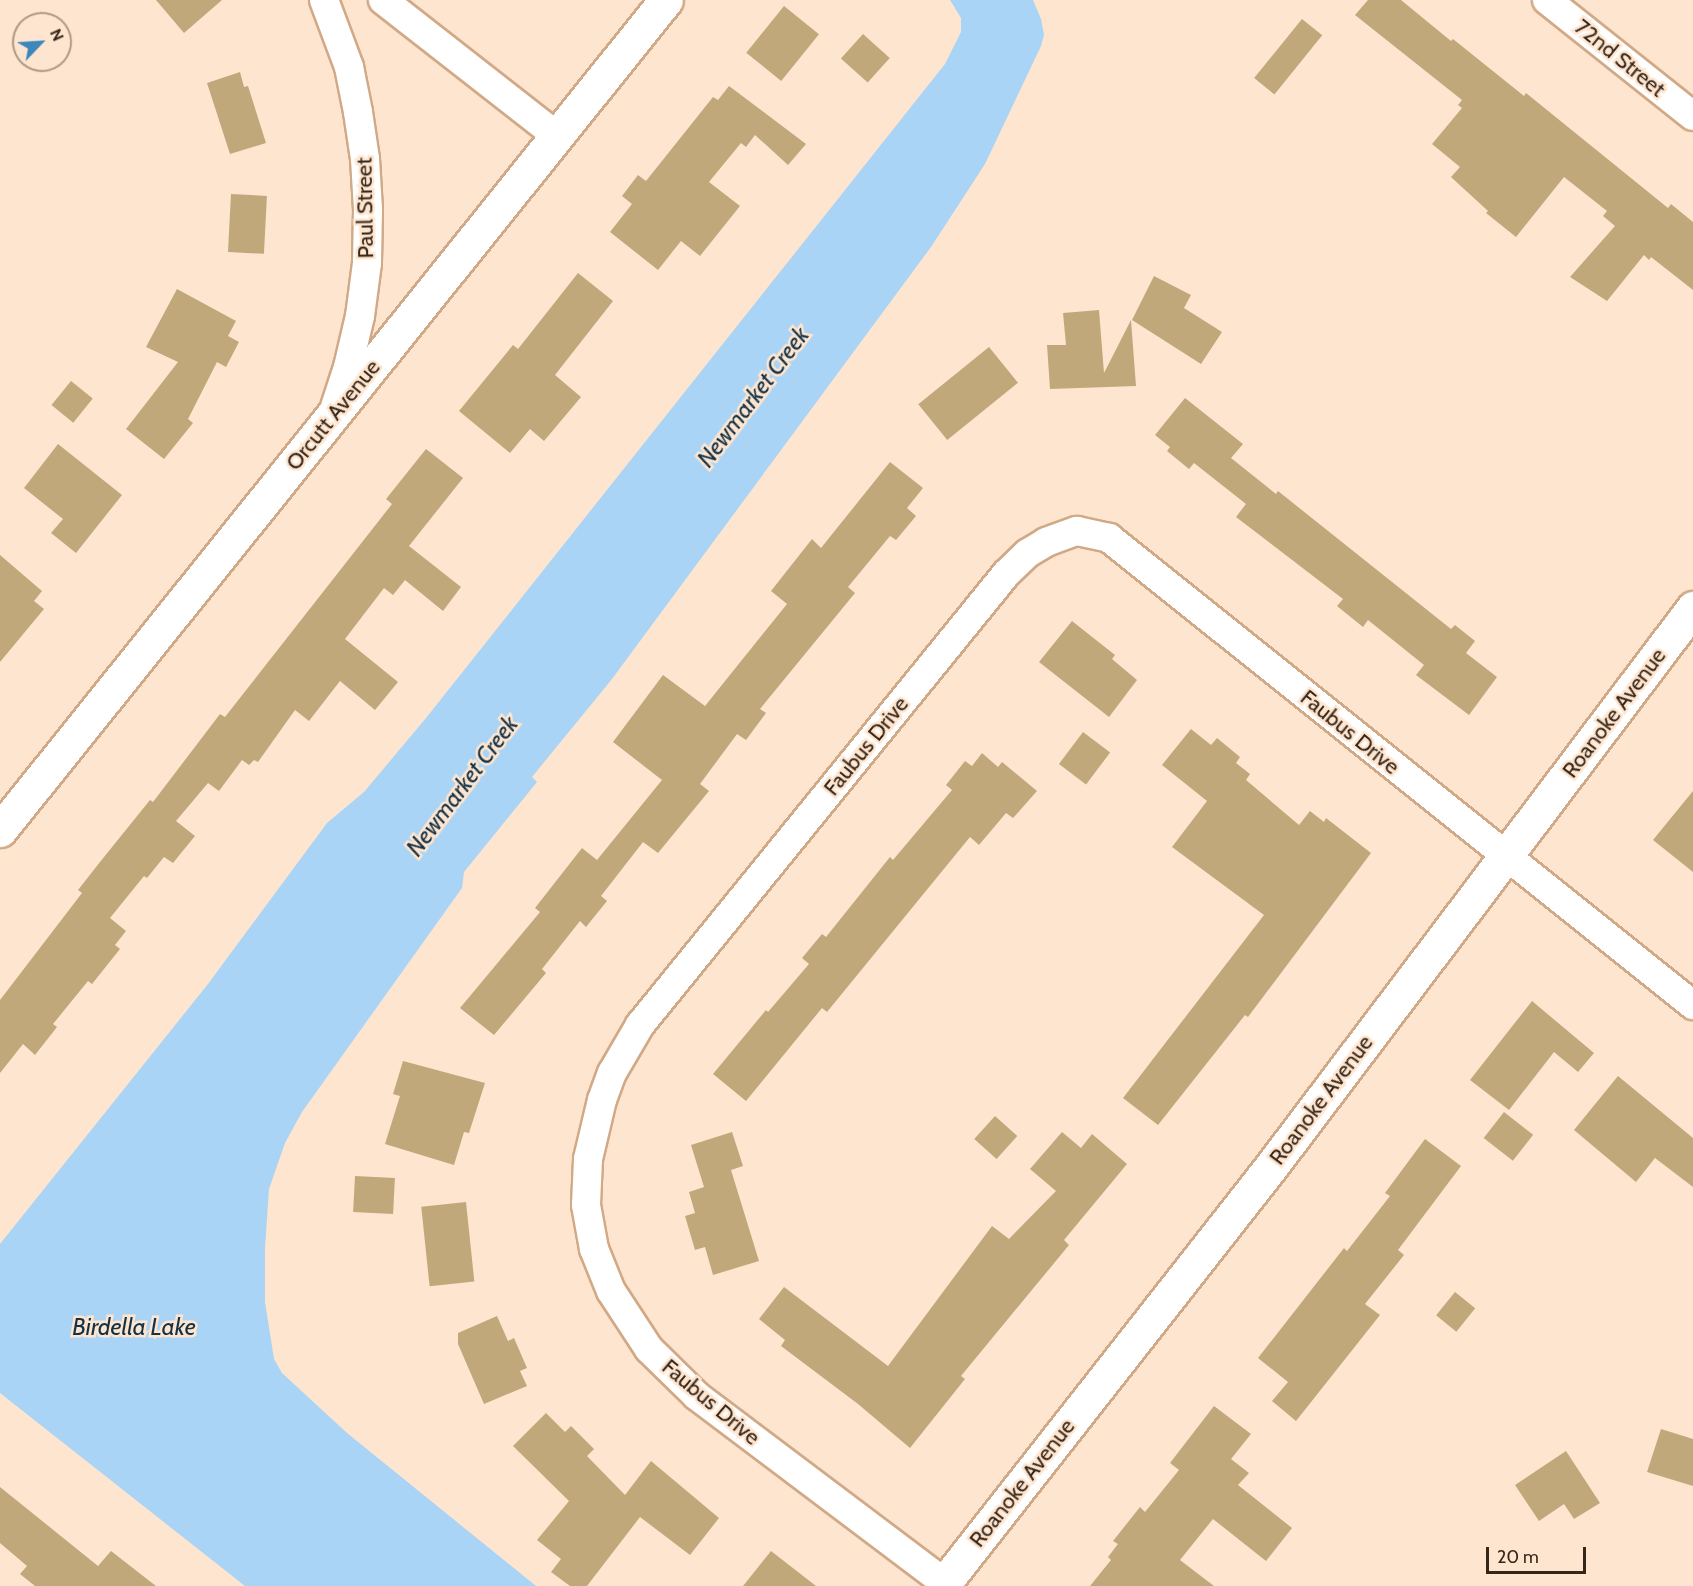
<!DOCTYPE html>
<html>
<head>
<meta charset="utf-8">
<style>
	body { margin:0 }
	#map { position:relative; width:1693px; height:1586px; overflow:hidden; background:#fee5cf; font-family:Cabin,sans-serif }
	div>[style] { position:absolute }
	.water>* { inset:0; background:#aad4f5 }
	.building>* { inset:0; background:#c1a87b; transform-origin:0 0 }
	.roads { filter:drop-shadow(2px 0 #d1a986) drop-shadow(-2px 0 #d1a986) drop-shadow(0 2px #d1a986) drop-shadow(0 -2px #d1a986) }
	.minor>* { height:28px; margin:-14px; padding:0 14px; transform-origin:14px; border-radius:14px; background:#fff }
	.tertiary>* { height:33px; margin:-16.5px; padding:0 16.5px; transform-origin:16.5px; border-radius:16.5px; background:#fff }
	span { translate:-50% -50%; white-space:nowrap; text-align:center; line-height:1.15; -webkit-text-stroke:5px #fee5cf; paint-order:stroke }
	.street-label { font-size:22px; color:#362619 }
	.water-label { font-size:24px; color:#133248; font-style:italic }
	.north { position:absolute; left:12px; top:12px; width:60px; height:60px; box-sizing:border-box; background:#fee5cf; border:2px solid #ae9986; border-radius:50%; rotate:65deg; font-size:16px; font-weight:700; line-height:24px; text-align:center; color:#362619 }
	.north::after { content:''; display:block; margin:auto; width:21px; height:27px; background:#3d87bb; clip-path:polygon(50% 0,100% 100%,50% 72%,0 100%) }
	.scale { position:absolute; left:1486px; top:1547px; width:100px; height:27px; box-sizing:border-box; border:3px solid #362619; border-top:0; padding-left:8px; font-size:18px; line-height:21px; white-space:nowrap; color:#362619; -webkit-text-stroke:4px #fee5cf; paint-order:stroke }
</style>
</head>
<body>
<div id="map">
	<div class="water">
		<div style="clip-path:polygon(950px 0,1033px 0,1041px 19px,1044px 35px,1041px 46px,985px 164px,931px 247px,612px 679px,532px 777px,537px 782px,464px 872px,462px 888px,302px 1112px,285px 1143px,269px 1189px,265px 1248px,265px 1302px,274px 1359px,282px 1373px,347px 1433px,536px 1586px,245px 1586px,0 1393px,0 1244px,208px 984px,327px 823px,364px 792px,426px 718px,945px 64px,961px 32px,961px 18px)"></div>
	</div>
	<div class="building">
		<div style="clip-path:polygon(156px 0,222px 0,184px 33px)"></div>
		<div style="clip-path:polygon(1368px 0,1401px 0,1451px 41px,1453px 39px,1524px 96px,1526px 93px,1668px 208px,1671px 204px,1693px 222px,1693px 290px,1651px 257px,1649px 260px,1644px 255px,1607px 301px,1570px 277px,1615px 226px,1603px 216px,1607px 211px,1564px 177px,1516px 237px,1486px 213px,1488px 211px,1451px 177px,1460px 167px,1432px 144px,1462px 108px,1458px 105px,1462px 100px,1355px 15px)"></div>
		<div style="left:784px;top:6px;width:45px;height:60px;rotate:39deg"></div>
		<div style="left:1302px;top:19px;width:26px;height:76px;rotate:39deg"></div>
		<div style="left:863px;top:34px;width:36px;height:33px;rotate:42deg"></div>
		<div style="clip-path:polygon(240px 72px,244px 87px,248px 86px,266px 143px,230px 154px,207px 83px)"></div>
		<div style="clip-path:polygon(729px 86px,806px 144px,788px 165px,755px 135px,746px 147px,741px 143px,709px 182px,740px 206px,700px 256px,681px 241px,658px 270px,610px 232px,632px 204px,622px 196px,638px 175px,646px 181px,713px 97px,718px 100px)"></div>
		<div style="left:231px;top:194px;width:36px;height:58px;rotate:3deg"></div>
		<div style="clip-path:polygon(578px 273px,613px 301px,555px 375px,581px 397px,544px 441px,530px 429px,510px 453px,459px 411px,513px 345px,518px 349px)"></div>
		<div style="clip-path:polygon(1154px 276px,1191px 295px,1184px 308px,1222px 332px,1201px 364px,1132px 320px)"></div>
		<div style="clip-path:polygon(177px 289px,236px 321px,228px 336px,239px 342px,226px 367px,217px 362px,188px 419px,193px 423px,164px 459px,126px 429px,178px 362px,146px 347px)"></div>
		<div style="clip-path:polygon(1099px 310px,1104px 373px,1131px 320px,1136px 386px,1050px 389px,1047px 345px,1066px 345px,1063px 313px)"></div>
		<div style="left:989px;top:347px;width:46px;height:91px;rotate:51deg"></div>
		<div style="left:71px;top:381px;width:28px;height:31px;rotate:39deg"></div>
		<div style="clip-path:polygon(1185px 398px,1243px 444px,1231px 458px,1276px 494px,1278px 491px,1451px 629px,1455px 625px,1475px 641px,1466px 653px,1497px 677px,1469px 715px,1416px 675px,1424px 665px,1368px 620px,1363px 627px,1337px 606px,1343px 599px,1236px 517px,1246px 504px,1194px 463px,1189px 469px,1167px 451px,1170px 447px,1155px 435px)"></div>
		<div style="clip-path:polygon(58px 444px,122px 495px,76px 553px,51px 533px,63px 519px,24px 488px)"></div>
		<div style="clip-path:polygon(426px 449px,463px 478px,409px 546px,461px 587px,443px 611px,405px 580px,393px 595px,384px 588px,345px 639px,398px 682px,375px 710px,340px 681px,309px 721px,295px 710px,258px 762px,254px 760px,249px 765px,242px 760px,219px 791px,208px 783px,176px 821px,195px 836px,173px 863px,164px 857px,147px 878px,144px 876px,110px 918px,126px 931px,115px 945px,120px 949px,92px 984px,88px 981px,53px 1024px,57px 1027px,35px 1055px,23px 1044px,0 1073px,0 1000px,82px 893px,78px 890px,100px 862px,150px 800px,153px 802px,220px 714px,225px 717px,392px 504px,386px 499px)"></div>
		<div style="clip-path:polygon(890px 462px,923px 488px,907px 508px,916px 516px,896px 540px,890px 536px,848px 587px,855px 593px,760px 709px,766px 713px,746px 740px,737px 734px,700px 784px,709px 791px,658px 853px,643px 842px,601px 896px,607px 901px,586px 927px,580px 921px,542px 969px,546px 973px,494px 1035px,460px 1008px,540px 912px,535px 908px,582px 848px,597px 860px,662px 780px,613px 742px,663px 675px,705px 706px,787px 604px,771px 591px,812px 539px,821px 548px)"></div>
		<div style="clip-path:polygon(0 555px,42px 591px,34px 601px,44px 609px,0 662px)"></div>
		<div style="clip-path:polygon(1072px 621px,1115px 655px,1112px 659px,1137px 680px,1109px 717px,1039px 662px)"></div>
		<div style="clip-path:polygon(1191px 729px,1211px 745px,1217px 738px,1240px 757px,1236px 763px,1250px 774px,1246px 780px,1299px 825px,1310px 811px,1324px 822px,1326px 818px,1371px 853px,1248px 1017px,1245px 1015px,1158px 1125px,1123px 1098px,1264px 915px,1172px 847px,1207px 801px,1162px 765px)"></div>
		<div style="left:1083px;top:732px;width:34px;height:40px;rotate:37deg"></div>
		<div style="clip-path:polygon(982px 753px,998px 767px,1002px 762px,1037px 791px,1013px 818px,1006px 813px,979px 845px,970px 837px,827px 1012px,822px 1008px,746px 1101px,713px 1074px,766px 1010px,768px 1012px,809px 964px,802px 958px,822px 934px,826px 937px,890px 857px,893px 860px,952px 790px,946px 785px,965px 761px,972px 766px)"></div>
		<div style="clip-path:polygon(1693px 791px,1693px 872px,1653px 840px)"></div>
		<div style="clip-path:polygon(1532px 1001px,1594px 1053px,1578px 1072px,1554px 1052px,1509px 1110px,1470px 1080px)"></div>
		<div style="clip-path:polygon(403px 1061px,485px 1083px,469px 1133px,464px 1132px,454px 1165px,385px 1144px,400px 1096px,393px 1094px)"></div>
		<div style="clip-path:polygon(1618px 1076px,1693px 1138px,1693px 1187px,1655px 1158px,1636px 1182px,1574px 1130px)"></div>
		<div style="left:1504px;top:1112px;width:37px;height:33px;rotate:38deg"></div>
		<div style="left:995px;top:1116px;width:30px;height:31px;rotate:42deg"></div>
		<div style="clip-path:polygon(732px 1132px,743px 1166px,731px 1170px,759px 1261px,713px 1275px,705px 1247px,695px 1250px,685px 1216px,695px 1213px,689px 1192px,704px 1187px,691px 1145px)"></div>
		<div style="clip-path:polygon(1062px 1132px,1081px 1148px,1092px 1134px,1127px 1164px,1064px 1240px,1069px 1245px,961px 1376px,965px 1379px,910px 1448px,858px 1404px,781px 1346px,785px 1340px,759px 1319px,784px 1287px,888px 1366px,992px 1226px,1009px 1239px,1056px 1191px,1030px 1169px)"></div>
		<div style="clip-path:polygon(1425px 1139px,1461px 1166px,1398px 1250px,1404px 1255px,1365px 1304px,1380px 1315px,1296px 1421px,1272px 1401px,1288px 1382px,1258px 1358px,1344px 1248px,1347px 1251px,1390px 1196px,1385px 1193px)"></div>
		<div style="left:355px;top:1176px;width:40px;height:36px;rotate:3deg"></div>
		<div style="left:466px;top:1202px;width:80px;height:45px;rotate:84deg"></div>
		<div style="left:1455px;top:1292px;width:26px;height:30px;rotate:39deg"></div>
		<div style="clip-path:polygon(497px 1316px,508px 1341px,514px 1338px,527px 1368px,520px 1371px,527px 1386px,484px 1404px,458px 1344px,458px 1333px)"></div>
		<div style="clip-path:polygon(1214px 1406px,1251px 1434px,1231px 1459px,1249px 1473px,1238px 1485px,1292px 1528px,1266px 1561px,1213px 1519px,1180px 1560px,1214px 1586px,1090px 1586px,1111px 1560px,1108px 1557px,1118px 1544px,1113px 1541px,1140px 1507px,1145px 1512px,1179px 1470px,1170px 1463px)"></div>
		<div style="clip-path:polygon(546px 1413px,565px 1432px,571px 1426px,594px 1449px,587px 1456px,625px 1495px,651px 1461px,719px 1518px,690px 1555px,640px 1517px,587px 1586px,570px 1586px,551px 1572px,561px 1559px,537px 1540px,569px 1501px,513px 1446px)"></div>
		<div style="clip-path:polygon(1661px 1429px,1693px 1439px,1693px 1486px,1647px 1472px)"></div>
		<div style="clip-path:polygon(1566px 1451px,1600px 1503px,1574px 1519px,1564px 1504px,1539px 1521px,1515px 1485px)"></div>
		<div style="clip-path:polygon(0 1487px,98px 1566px,111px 1551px,156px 1586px,35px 1586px,20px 1574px,27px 1566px,0 1543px)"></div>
		<div style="clip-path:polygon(771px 1551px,816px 1586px,743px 1586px)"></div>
	</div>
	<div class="roads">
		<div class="minor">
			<div style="left:324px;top:0;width:72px;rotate:69.5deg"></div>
			<div style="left:349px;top:67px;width:46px;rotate:78.7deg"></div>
			<div style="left:358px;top:112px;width:48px;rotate:81.5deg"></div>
			<div style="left:365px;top:159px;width:51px;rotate:86.6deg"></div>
			<div style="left:368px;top:210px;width:53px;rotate:91.1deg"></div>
			<div style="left:367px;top:263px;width:53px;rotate:97.5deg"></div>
			<div style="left:360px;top:316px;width:52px;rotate:103.2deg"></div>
			<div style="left:348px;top:367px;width:42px;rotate:108deg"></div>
			<div style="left:383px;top:0;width:221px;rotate:38deg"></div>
			<div style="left:1547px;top:0;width:186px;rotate:38.5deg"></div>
			<div style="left:949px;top:1586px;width:316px;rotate:-143deg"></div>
			<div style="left:697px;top:1396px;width:67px;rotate:-135.6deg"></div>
			<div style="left:649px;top:1349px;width:69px;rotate:-123.2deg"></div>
			<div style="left:611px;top:1291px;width:45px;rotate:-112deg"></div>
			<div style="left:594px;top:1249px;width:45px;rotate:-100.3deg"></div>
			<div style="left:586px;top:1205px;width:46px;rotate:-87.5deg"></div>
			<div style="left:588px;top:1159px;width:61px;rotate:-76.7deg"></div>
			<div style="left:602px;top:1100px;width:29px;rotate:-70deg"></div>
			<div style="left:612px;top:1073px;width:56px;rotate:-59.7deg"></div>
			<div style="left:640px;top:1025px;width:581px;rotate:-50.94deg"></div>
			<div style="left:1006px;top:574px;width:30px;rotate:-44deg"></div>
			<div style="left:1028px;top:553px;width:21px;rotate:-31deg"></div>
			<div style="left:1046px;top:542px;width:33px;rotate:-20deg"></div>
			<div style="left:1077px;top:531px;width:33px;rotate:12deg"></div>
			<div style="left:1109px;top:538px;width:748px;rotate:38.65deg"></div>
		</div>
		<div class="tertiary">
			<div style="left:0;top:830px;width:1064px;rotate:-51.26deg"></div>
			<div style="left:942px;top:1586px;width:531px;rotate:-51.88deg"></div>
			<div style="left:1270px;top:1168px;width:702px;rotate:-52.93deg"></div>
		</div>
	</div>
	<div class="street-label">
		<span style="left:1620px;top:58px;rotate:39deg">72nd Street</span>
		<span style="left:365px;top:208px;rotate:-91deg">Paul Street</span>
		<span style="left:333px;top:415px;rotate:-51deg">Orcutt Avenue</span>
		<span style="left:1614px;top:713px;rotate:-53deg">Roanoke Avenue</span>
		<span style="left:1350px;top:732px;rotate:39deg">Faubus Drive</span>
		<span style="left:866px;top:746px;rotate:-51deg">Faubus Drive</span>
		<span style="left:1321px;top:1100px;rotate:-53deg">Roanoke Avenue</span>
		<span style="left:711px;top:1402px;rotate:40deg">Faubus Drive</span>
		<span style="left:1022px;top:1483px;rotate:-52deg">Roanoke Avenue</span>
	</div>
	<div class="water-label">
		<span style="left:753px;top:397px;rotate:-53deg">Newmarket Creek</span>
		<span style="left:462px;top:786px;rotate:-53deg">Newmarket Creek</span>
		<span style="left:134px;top:1327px">Birdella Lake</span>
	</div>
	<div class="north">N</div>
	<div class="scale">20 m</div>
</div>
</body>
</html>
